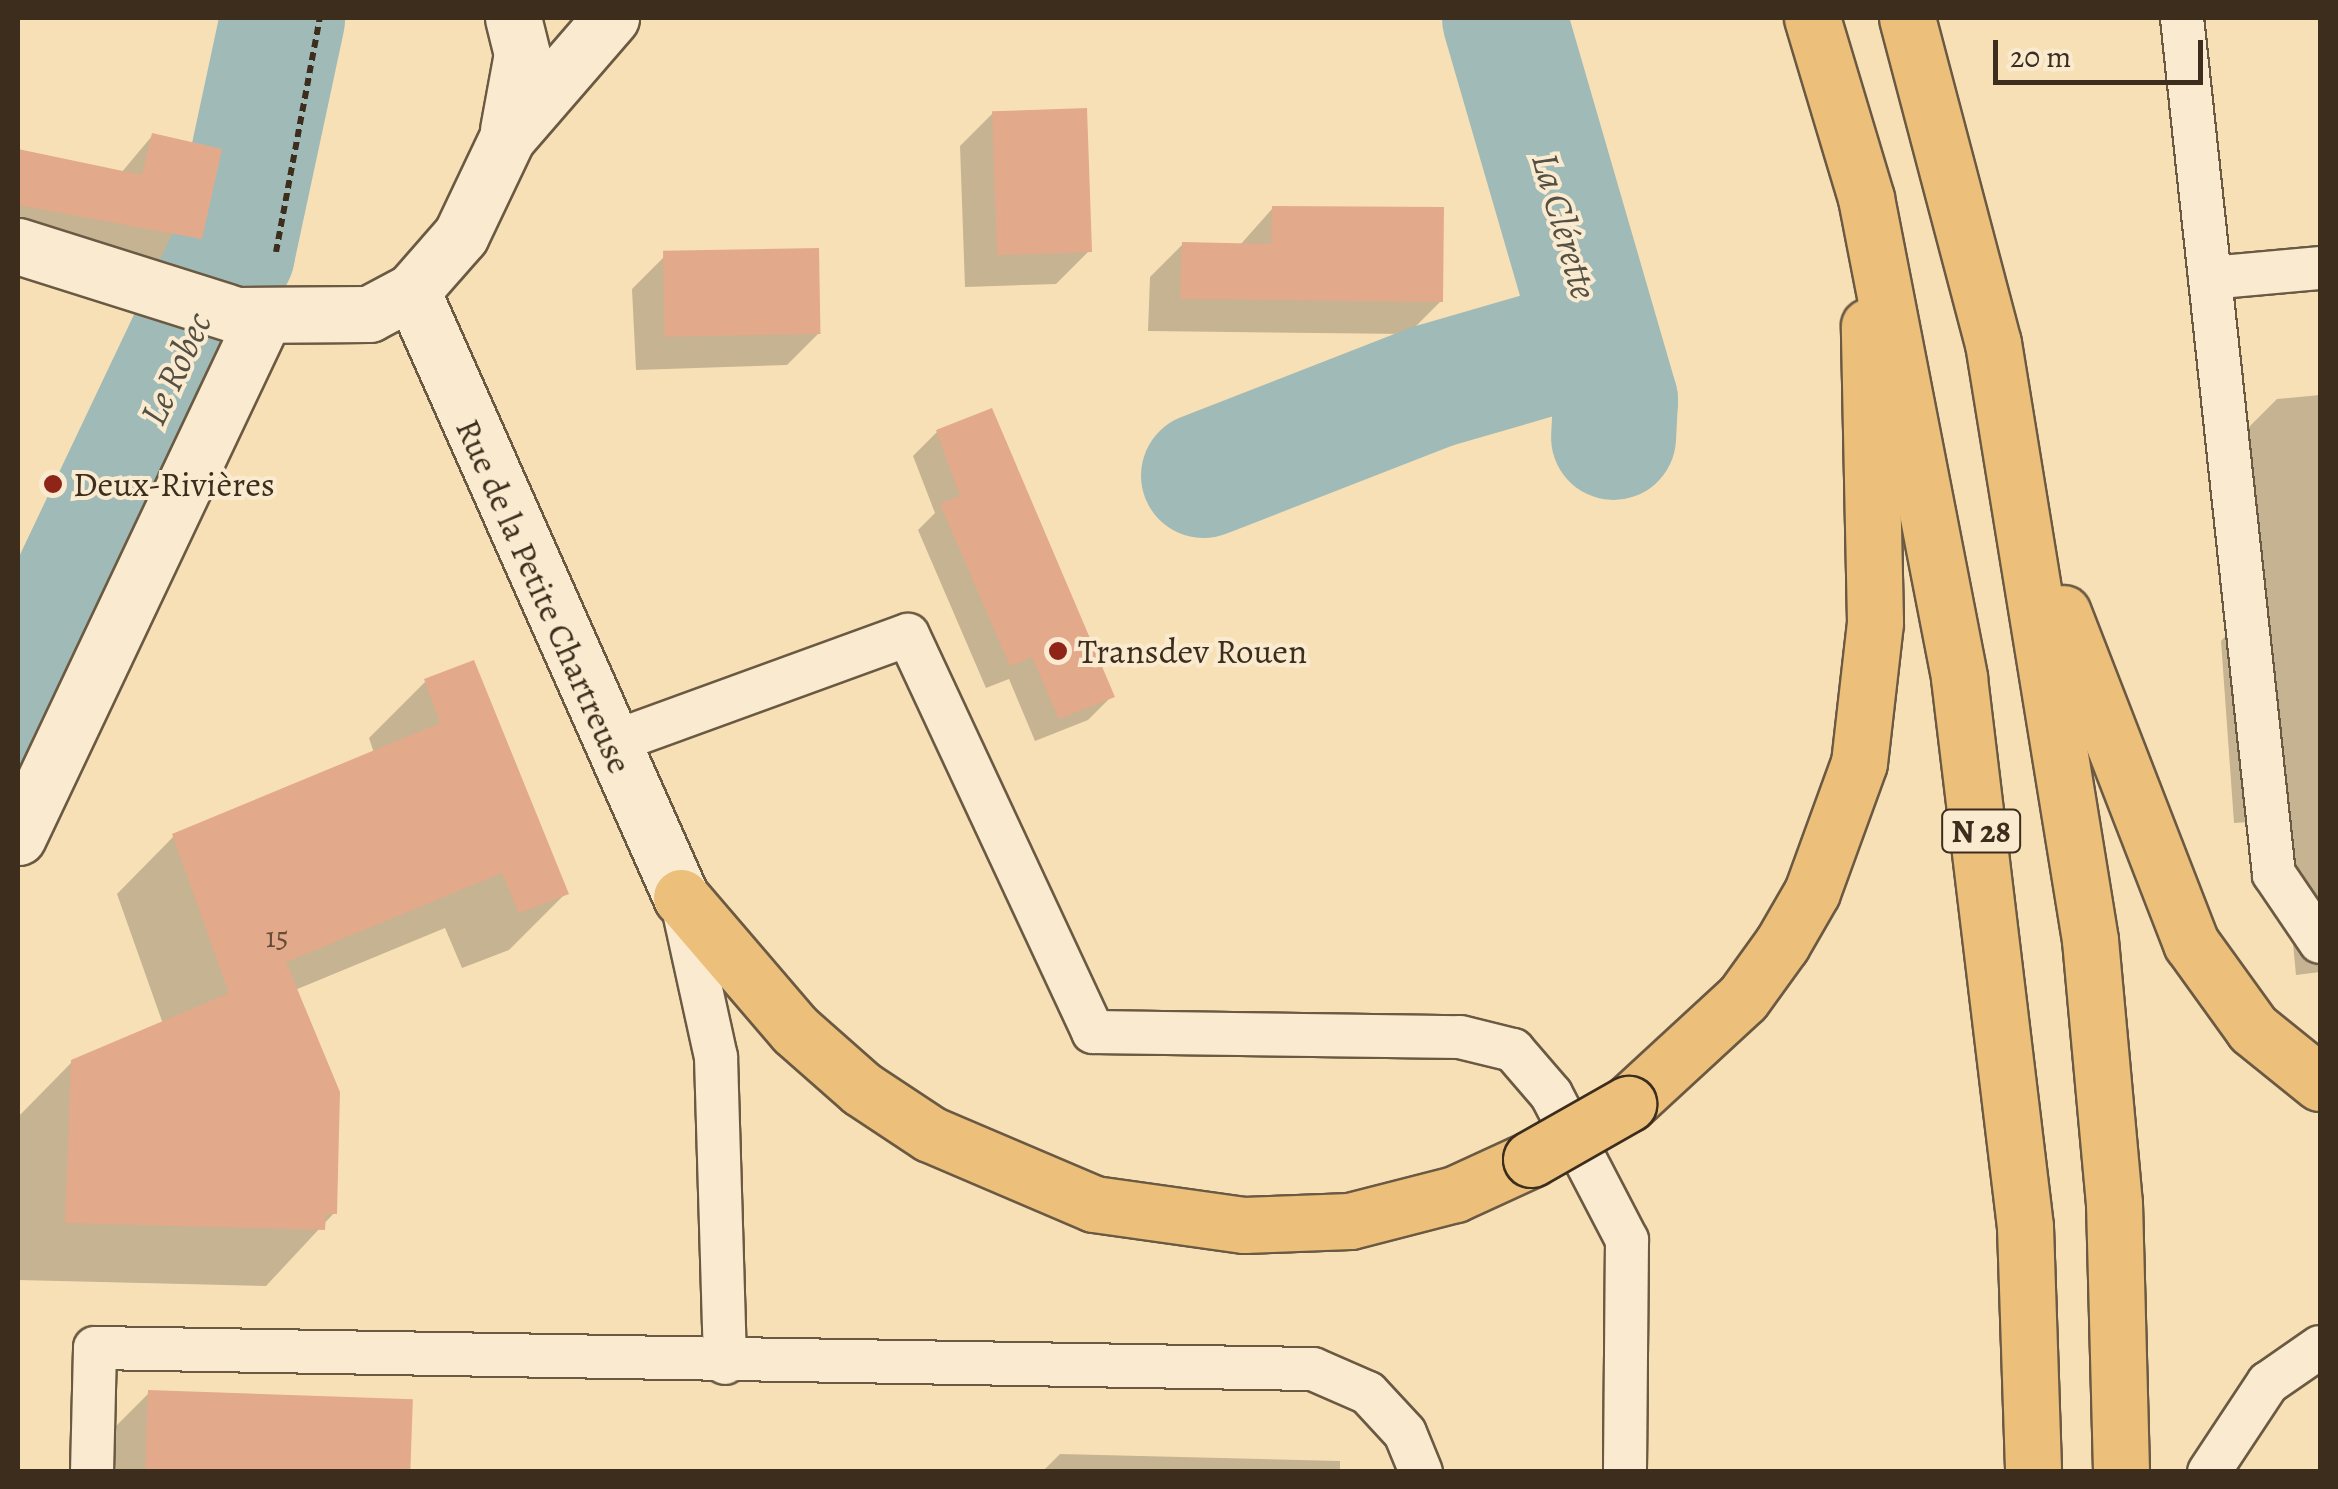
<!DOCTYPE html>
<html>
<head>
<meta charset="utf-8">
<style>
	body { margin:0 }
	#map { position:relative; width:2338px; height:1489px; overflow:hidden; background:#f8e0b6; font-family:Alegreya,serif }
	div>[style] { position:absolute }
	.water>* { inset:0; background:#a0bbb7 }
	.shadow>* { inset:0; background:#0003 }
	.river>* { height:125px; margin:-62.5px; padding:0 62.5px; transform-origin:62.5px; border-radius:62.5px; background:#a0bbb7 }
	.building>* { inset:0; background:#e3a98b; transform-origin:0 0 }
	.path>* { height:6px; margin-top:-3px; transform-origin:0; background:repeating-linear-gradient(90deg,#3c2d1d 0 8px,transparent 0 13px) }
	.roads { filter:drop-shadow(2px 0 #6b5a43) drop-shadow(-2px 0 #6b5a43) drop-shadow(0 2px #6b5a43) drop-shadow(0 -2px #6b5a43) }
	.lane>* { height:42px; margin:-21px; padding:0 21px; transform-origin:21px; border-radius:21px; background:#faebd0 }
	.street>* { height:55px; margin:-27.5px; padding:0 27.5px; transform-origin:27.5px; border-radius:27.5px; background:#faebd0 }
	.secondary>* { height:55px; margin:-27.5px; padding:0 27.5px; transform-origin:27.5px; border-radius:27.5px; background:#faebd0 }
	.highway>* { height:55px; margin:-27.5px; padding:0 27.5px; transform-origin:27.5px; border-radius:27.5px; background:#ecc07b }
	.bridges { filter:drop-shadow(2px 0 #3c2d1d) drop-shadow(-2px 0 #3c2d1d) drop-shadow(0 2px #3c2d1d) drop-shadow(0 -2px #3c2d1d) }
	.highway-bridge>* { height:55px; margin:-27.5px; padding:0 27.5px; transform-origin:27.5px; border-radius:27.5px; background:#ecc07b }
	.dots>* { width:28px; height:28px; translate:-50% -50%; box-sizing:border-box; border:5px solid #faebd0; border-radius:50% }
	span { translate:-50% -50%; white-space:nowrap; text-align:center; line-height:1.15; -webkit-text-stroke:8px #faebd0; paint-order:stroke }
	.number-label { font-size:30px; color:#664c38 }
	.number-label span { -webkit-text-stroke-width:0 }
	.shield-label span { padding:2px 8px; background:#faebd0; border:2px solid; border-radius:8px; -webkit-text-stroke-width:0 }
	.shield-label { font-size:32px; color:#3c2d1d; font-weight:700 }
	.poi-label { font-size:35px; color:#3c2d1d }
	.left { translate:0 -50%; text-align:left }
	.street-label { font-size:35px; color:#3c2d1d }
	.water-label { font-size:38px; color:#555044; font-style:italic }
	.frame { position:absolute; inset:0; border:20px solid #3c2d1d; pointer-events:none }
	.scale { position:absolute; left:1993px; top:40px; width:210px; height:45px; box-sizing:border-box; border:5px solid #3c2d1d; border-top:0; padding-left:12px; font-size:30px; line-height:35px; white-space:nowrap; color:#3c2d1d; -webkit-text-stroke:8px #faebd0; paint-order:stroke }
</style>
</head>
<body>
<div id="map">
	<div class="water">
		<div style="clip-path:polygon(158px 347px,211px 358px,18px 748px,18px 621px)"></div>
	</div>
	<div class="shadow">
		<div style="clip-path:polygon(993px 113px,1089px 251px,1056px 284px,965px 287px,960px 146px)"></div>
		<div style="clip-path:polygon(152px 136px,199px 238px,170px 267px,18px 238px,18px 152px,121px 173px)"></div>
		<div style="clip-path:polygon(1273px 208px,1441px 301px,1408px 334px,1148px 331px,1150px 277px,1183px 244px,1240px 245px)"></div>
		<div style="clip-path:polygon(664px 257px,819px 333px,787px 365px,636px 370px,632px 289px)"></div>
		<div style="clip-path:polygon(2320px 395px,2320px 972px,2296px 975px,2281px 820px,2234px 823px,2221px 641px,2236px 625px,2222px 454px,2277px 399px)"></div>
		<div style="clip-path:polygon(937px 432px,1112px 696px,1088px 720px,1035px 741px,1009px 679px,986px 688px,918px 530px,935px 513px,913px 456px)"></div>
		<div style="clip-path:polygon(426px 681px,566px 893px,509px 950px,462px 968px,445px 928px,295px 990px,335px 1212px,266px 1286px,18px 1280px,18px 1117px,72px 1062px,163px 1024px,117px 894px,174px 836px,374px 753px,369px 738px)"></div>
		<div style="clip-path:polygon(149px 1393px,410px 1470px,507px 1472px,92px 1472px,92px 1450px)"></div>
		<div style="clip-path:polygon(1060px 1454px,1340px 1461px,1340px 1472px,1042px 1472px)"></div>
	</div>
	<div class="river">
		<div style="left:1504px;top:18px;width:398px;rotate:73.8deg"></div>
		<div style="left:1615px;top:400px;width:37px;rotate:93deg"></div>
		<div style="left:1203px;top:475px;width:245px;rotate:-21.3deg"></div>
		<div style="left:1431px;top:386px;width:169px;rotate:-16.2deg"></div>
		<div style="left:18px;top:703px;width:499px;rotate:-64.6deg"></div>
		<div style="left:232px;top:252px;width:239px;rotate:-77.9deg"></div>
	</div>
	<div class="building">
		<div style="left:1087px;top:108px;width:144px;height:95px;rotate:88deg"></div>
		<div style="clip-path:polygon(152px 133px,222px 149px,202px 239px,18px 205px,18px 149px,142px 175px)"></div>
		<div style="clip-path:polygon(1272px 206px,1444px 207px,1443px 302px,1180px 299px,1182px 242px,1271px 244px)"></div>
		<div style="left:819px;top:248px;width:86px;height:156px;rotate:89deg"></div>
		<div style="clip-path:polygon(992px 408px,1115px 697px,1059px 719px,1032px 657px,1010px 666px,940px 504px,960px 496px,936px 430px)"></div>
		<div style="clip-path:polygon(474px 660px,569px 894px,519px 913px,502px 873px,286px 962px,340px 1092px,337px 1214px,326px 1214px,325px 1230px,65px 1223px,71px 1060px,229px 993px,172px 834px,440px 723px,424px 679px)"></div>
		<div style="left:148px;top:1390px;width:265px;height:82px;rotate:2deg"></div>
	</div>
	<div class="path">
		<div style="left:276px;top:252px;width:238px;rotate:-79.4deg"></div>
	</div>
	<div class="roads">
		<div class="lane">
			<div style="left:2182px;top:18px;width:861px;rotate:83.87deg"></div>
			<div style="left:2274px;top:874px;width:82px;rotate:55.9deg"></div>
			<div style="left:2210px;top:278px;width:110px;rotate:-5.2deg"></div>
			<div style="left:608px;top:744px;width:319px;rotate:-20deg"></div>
			<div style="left:908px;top:635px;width:438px;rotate:65deg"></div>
			<div style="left:1093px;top:1032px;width:367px;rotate:0.8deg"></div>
			<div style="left:1460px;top:1037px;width:55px;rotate:13.8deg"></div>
			<div style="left:1513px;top:1050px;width:58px;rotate:49.2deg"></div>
			<div style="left:1551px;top:1094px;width:165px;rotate:62.5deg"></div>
			<div style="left:1627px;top:1240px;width:232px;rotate:90.5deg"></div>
			<div style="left:681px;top:898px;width:163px;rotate:77.6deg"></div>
			<div style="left:716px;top:1057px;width:306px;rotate:88.3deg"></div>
			<div style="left:92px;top:1472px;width:124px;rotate:-88.6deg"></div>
			<div style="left:95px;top:1348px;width:1218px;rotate:0.99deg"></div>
			<div style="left:1313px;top:1369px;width:60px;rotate:23.6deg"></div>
			<div style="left:1368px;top:1393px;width:54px;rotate:47.2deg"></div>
			<div style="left:1405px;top:1433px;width:42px;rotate:67.7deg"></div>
			<div style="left:2209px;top:1472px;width:107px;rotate:-56.5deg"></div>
			<div style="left:2268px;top:1383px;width:63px;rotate:-34.7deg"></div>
		</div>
		<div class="street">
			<div style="left:18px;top:837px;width:575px;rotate:-64.68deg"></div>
		</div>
		<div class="secondary">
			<div style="left:508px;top:130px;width:77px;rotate:-79.6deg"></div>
			<div style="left:522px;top:54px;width:37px;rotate:-104deg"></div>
			<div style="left:18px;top:246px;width:230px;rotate:17.5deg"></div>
			<div style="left:237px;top:315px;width:132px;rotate:-0.4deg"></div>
			<div style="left:369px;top:314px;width:49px;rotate:-28.1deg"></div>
			<div style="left:412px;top:291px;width:74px;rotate:-48.8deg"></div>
			<div style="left:461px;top:235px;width:107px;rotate:-64.6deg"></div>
			<div style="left:507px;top:138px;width:159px;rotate:-49.1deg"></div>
			<div style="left:412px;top:291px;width:663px;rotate:66.06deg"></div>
		</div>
		<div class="highway">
			<div style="left:1812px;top:18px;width:188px;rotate:73.3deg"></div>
			<div style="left:1866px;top:198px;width:489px;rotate:79deg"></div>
			<div style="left:1959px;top:678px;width:553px;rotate:83.14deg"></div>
			<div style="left:2025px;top:1227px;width:245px;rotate:88.1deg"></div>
			<div style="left:1907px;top:18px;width:336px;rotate:75.2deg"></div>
			<div style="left:1993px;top:343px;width:605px;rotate:80.77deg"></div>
			<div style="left:2090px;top:940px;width:264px;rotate:84.8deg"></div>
			<div style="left:2114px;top:1203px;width:269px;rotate:88.5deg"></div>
			<div style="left:2063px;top:613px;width:354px;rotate:68.8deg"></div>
			<div style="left:2191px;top:943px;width:106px;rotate:54.2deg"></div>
			<div style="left:2253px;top:1029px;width:86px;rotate:38.9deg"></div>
			<div style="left:681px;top:897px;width:175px;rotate:49.4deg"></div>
			<div style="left:795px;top:1030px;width:89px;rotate:41.4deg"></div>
			<div style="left:862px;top:1089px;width:82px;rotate:33.5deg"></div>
			<div style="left:930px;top:1134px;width:178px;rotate:23.1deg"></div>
			<div style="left:1094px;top:1204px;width:151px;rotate:8deg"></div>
			<div style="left:1244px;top:1225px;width:106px;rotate:-2.2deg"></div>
			<div style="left:1350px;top:1221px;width:108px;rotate:-14.4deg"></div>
			<div style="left:1455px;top:1194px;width:84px;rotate:-24.7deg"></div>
			<div style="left:1628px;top:1104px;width:156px;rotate:-42.7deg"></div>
			<div style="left:1743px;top:998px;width:67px;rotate:-54.2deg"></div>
			<div style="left:1782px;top:944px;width:60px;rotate:-60deg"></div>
			<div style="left:1812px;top:892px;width:137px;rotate:-70deg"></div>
			<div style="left:1859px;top:763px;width:142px;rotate:-83.5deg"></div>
			<div style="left:1875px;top:622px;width:296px;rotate:-91.2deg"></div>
		</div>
	</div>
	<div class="bridges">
		<div class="highway-bridge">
			<div style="left:1531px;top:1159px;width:112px;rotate:-29.6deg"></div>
		</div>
	</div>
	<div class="dots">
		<div style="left:53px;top:484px;background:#8f2418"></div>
		<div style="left:1058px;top:651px;background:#8f2418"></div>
	</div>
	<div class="number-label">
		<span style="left:277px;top:937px">15</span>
	</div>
	<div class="shield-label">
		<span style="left:1981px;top:831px">N 28</span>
	</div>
	<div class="poi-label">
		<span class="left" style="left:73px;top:484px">Deux-Rivières</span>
		<span class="left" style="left:1078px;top:651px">Transdev Rouen</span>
	</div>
	<div class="street-label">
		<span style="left:544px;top:596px;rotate:66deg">Rue de la Petite Chartreuse</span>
	</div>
	<div class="water-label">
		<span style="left:1564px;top:226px;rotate:74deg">La Clérette</span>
		<span style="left:176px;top:369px;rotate:-65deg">Le Robec</span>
	</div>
	<div class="frame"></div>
	<div class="scale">20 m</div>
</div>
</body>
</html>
